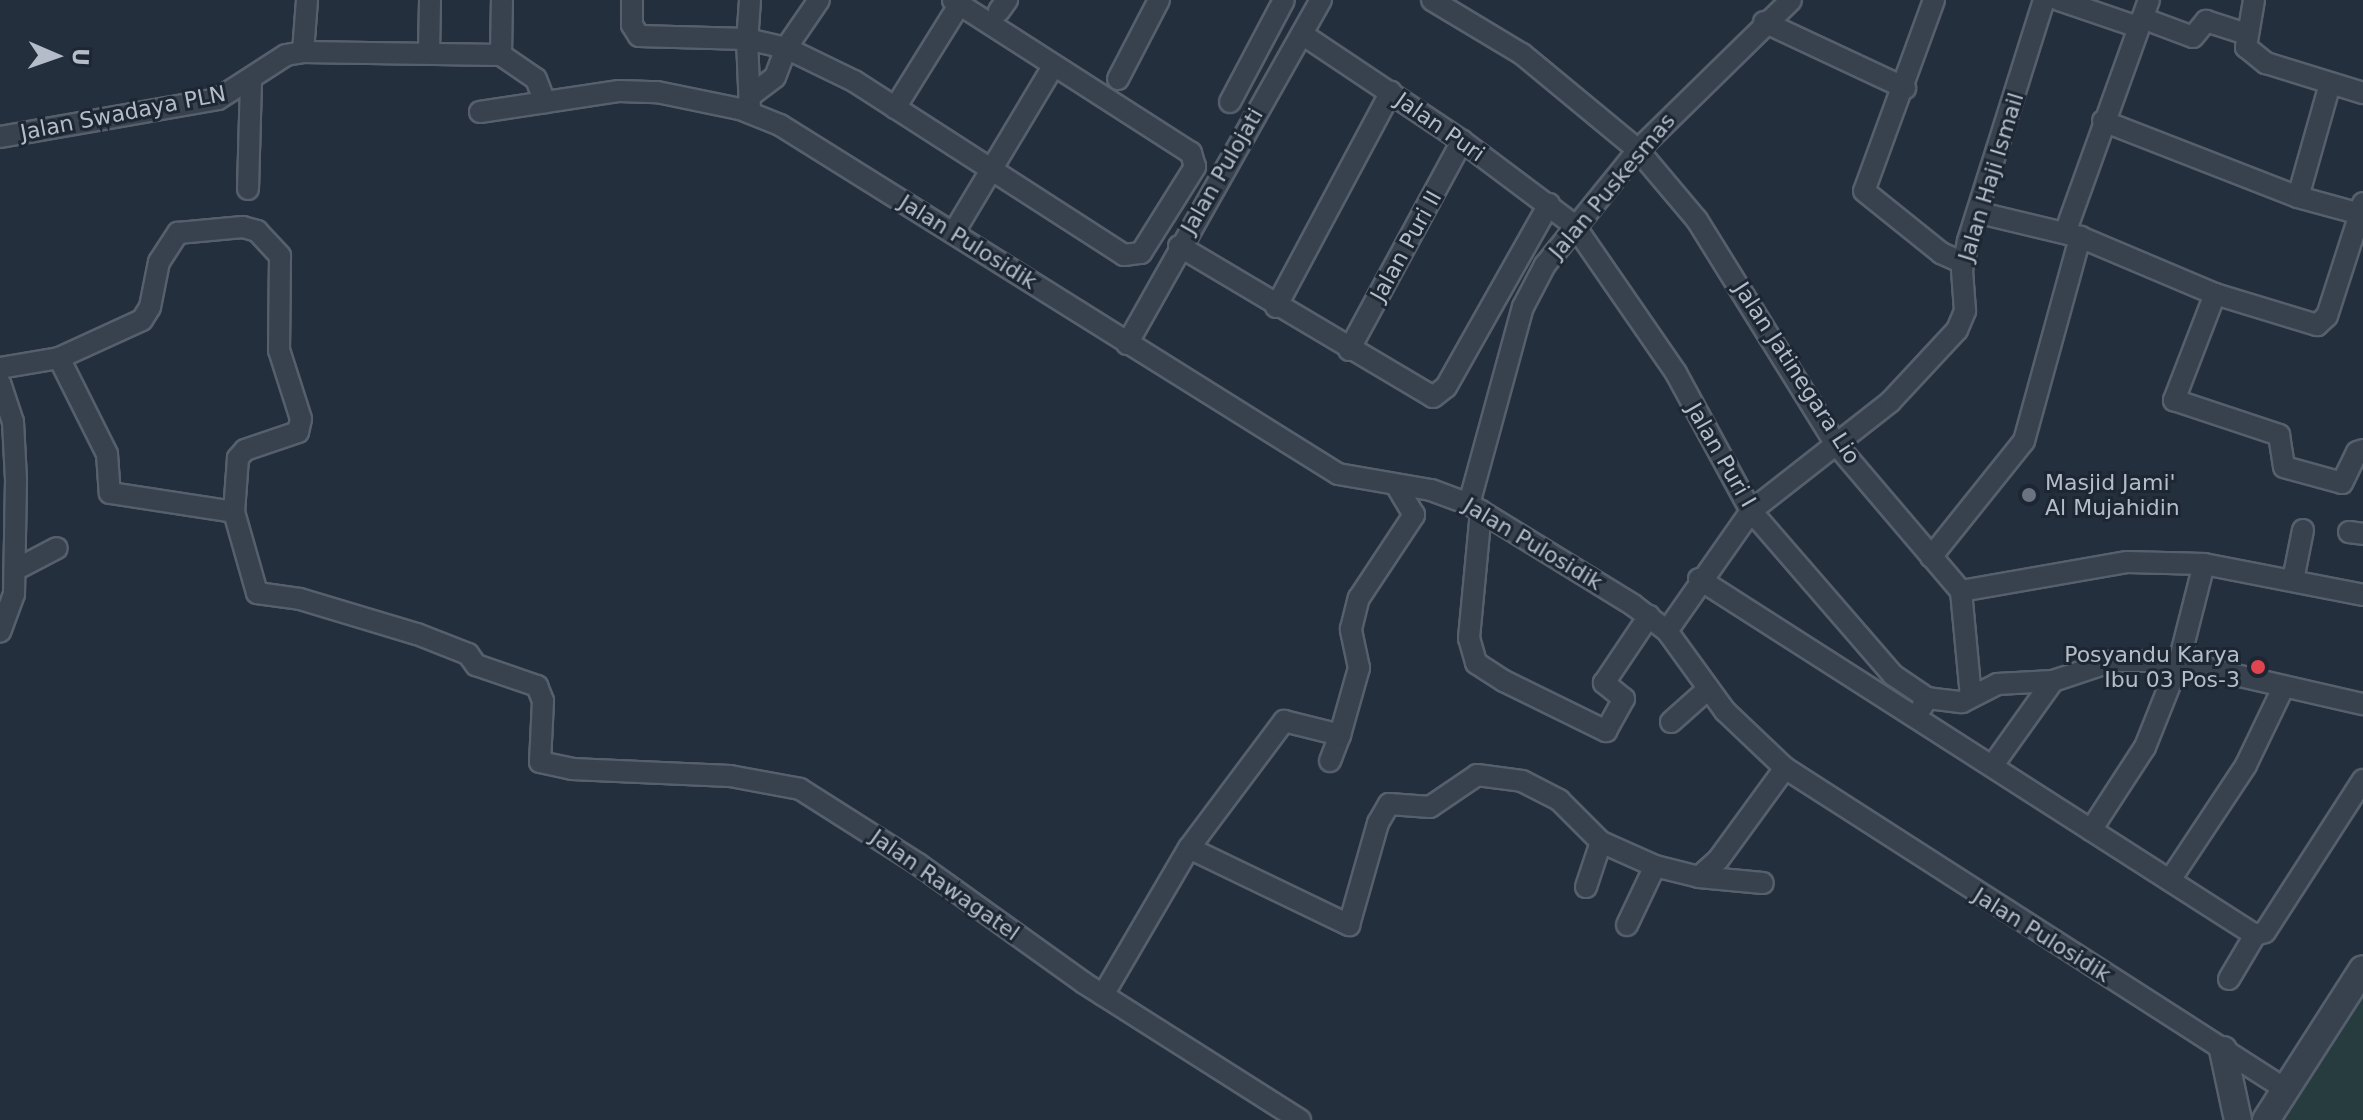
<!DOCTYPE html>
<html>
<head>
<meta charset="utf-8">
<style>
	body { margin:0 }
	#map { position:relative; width:2363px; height:1120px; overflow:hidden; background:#242f3e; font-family:"DejaVu Sans",sans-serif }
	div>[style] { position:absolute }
	.green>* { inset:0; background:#263c3f }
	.roads { filter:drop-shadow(2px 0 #565f6c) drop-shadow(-2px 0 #565f6c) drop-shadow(0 2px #565f6c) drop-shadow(0 -2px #565f6c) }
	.minor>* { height:20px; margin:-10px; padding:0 10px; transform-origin:10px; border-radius:10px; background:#38414e }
	.tertiary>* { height:26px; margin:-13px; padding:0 13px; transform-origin:13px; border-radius:13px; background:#38414e }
	.dots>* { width:22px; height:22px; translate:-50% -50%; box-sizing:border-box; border:4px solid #1d2633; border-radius:50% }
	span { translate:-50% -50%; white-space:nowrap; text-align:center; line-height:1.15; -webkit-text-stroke:6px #1d2633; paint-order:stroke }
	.street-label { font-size:22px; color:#b4bcc9 }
	.poi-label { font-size:22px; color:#b4bcc9 }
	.left { translate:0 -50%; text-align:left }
	.right { translate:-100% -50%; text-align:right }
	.north { position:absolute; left:16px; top:16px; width:80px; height:80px; -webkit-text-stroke:6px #1d2633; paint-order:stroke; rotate:92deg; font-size:22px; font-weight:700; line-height:32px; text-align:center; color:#b4bcc9 }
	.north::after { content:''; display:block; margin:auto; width:28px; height:36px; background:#b4bcc9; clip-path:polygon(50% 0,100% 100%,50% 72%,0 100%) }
</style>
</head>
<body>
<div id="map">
	<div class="green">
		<div style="clip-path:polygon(2363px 991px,2363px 1120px,2282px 1120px)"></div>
	</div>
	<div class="roads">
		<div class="minor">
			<div style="left:632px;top:0;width:25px;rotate:90deg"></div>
			<div style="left:632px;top:25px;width:13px;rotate:58deg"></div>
			<div style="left:639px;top:36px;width:108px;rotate:1.6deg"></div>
			<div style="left:747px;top:39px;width:73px;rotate:87.6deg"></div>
			<div style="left:750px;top:0;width:39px;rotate:94deg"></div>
			<div style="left:747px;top:39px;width:40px;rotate:13deg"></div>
			<div style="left:786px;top:48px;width:76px;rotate:25.9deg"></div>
			<div style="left:854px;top:81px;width:321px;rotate:32.8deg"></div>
			<div style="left:1124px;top:255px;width:17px;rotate:-7deg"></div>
			<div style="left:1141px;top:253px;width:102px;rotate:-57.9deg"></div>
			<div style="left:1195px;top:167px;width:15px;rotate:-106deg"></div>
			<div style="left:1191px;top:153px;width:283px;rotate:-147.3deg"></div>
			<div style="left:1432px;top:0;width:105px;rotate:31deg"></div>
			<div style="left:1522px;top:54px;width:151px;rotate:39.6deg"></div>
			<div style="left:1638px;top:150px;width:92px;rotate:49.9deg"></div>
			<div style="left:1697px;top:220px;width:262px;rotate:58.2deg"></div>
			<div style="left:1835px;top:443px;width:194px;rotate:49.6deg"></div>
			<div style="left:1961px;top:591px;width:106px;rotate:84.6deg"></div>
			<div style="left:1934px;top:0;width:203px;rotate:110.1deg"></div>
			<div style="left:1864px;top:191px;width:99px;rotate:38.8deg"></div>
			<div style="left:1941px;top:253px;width:24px;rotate:24deg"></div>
			<div style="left:2059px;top:0;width:83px;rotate:18.9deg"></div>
			<div style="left:2254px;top:0;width:48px;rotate:99.7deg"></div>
			<div style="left:2246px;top:47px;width:26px;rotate:39deg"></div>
			<div style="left:2266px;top:63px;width:102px;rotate:17.2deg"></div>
			<div style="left:999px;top:11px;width:14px;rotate:-54deg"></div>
			<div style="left:2142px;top:18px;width:54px;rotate:20.4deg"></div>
			<div style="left:2193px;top:37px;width:21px;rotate:-51deg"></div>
			<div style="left:2206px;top:21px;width:40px;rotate:18deg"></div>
			<div style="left:1764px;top:22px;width:156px;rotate:25.1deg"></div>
			<div style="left:1302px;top:34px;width:192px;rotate:33.8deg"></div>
			<div style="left:1462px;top:141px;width:140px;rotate:36.9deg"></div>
			<div style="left:1574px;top:225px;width:180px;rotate:55.4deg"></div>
			<div style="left:1676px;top:373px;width:157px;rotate:61.5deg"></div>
			<div style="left:1751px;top:511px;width:217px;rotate:49.1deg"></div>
			<div style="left:1893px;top:675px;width:41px;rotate:34.1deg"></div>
			<div style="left:303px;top:52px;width:52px;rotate:-85.6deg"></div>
			<div style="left:429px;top:53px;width:53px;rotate:-88.9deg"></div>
			<div style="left:501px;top:55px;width:55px;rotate:-89deg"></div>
			<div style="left:1118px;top:79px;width:89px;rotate:-62.6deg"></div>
			<div style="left:750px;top:96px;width:31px;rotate:-37deg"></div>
			<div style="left:775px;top:77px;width:31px;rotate:-69deg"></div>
			<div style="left:786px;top:48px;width:58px;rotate:-55.5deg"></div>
			<div style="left:1230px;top:102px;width:115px;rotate:-62.1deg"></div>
			<div style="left:895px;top:108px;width:121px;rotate:-58.1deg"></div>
			<div style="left:480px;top:112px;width:141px;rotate:-8.6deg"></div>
			<div style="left:619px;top:91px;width:38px;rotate:2deg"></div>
			<div style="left:657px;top:92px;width:85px;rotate:11.6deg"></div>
			<div style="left:740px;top:109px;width:43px;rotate:21.8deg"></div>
			<div style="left:780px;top:125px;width:658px;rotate:32.02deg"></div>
			<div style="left:1338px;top:474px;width:94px;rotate:9.8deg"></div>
			<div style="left:1431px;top:490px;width:40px;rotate:20.2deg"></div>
			<div style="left:1469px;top:504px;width:193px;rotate:31.6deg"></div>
			<div style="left:1633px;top:605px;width:43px;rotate:37.4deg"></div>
			<div style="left:1667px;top:631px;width:99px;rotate:54.1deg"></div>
			<div style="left:1725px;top:711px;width:83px;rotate:43.5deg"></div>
			<div style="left:1785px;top:768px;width:594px;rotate:32.7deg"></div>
			<div style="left:2103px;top:121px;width:209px;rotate:21.3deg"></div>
			<div style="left:2298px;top:197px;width:117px;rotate:-74.2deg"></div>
			<div style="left:0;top:137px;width:221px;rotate:-9.9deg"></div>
			<div style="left:218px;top:99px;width:81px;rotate:-32.9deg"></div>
			<div style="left:286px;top:55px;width:17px;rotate:-10deg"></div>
			<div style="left:303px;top:52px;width:198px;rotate:0.9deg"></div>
			<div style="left:501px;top:55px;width:42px;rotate:34.4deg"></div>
			<div style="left:536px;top:79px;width:25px;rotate:69deg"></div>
			<div style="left:248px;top:189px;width:109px;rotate:-88.4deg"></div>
			<div style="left:2298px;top:197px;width:64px;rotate:15.3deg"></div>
			<div style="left:2360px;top:214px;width:11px;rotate:-75deg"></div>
			<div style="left:1980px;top:213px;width:103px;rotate:13.5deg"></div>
			<div style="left:2080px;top:237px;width:147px;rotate:22.9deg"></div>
			<div style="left:2215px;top:294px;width:107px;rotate:16.9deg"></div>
			<div style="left:2317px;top:325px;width:13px;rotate:-42deg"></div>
			<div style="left:2327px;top:316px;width:107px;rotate:-72.1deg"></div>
			<div style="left:954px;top:232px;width:191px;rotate:-59.1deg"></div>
			<div style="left:2065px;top:233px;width:248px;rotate:-70.2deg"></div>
			<div style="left:1179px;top:246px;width:295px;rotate:30.7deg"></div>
			<div style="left:1433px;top:397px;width:16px;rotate:-38deg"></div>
			<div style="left:1446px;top:387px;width:210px;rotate:-60.6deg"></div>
			<div style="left:2215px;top:294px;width:114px;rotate:111.1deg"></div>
			<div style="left:2174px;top:400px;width:111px;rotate:18.4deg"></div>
			<div style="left:2279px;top:435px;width:32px;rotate:81deg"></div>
			<div style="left:2284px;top:467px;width:60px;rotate:15.4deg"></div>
			<div style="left:2342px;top:483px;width:34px;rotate:-64deg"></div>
			<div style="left:2357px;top:452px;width:6px;rotate:-18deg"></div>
			<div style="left:1276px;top:307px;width:244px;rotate:-61.9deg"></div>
			<div style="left:1127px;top:344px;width:395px;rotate:-60.6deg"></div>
			<div style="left:1349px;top:350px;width:238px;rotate:-61.6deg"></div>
			<div style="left:59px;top:358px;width:107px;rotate:63.4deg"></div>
			<div style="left:107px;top:454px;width:39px;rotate:86deg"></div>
			<div style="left:110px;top:493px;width:125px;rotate:8.7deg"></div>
			<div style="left:0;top:368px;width:60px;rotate:-9.6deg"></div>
			<div style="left:59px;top:358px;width:91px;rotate:-24.6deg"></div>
			<div style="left:142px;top:320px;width:15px;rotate:-58deg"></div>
			<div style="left:150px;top:307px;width:46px;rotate:-78.7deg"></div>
			<div style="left:159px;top:262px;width:35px;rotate:-57deg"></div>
			<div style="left:178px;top:233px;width:65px;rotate:-5.3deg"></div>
			<div style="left:243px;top:227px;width:15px;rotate:16deg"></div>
			<div style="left:257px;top:231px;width:34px;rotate:47deg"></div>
			<div style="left:280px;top:256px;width:94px;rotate:90.6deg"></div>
			<div style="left:279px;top:350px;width:72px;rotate:72.3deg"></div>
			<div style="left:301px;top:419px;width:13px;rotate:103deg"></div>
			<div style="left:298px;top:432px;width:56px;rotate:161.2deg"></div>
			<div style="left:245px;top:450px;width:11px;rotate:131deg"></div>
			<div style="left:238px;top:458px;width:54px;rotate:94.2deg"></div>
			<div style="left:234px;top:512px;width:84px;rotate:74.1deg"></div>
			<div style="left:257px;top:593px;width:43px;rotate:7.9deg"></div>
			<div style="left:300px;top:599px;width:122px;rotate:16.7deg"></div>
			<div style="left:417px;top:634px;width:55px;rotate:21.4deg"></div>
			<div style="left:468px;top:654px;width:14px;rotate:54deg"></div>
			<div style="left:476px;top:665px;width:65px;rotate:19deg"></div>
			<div style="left:537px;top:686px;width:16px;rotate:68deg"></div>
			<div style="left:543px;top:701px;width:61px;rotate:92.8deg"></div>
			<div style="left:540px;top:762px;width:33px;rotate:12deg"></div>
			<div style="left:572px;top:769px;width:158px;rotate:2.5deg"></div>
			<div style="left:730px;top:776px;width:71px;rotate:10.5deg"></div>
			<div style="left:800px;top:789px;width:140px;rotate:32.4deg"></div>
			<div style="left:918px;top:864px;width:204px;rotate:35.6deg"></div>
			<div style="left:1084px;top:983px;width:256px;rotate:32.4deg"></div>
			<div style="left:0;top:383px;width:41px;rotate:71.6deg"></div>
			<div style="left:13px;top:422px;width:58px;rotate:87deg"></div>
			<div style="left:16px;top:480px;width:114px;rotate:91deg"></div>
			<div style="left:14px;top:594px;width:40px;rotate:110.2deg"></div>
			<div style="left:1469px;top:504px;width:204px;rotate:-74.7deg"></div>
			<div style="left:1523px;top:307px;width:47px;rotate:-62.4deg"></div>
			<div style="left:1545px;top:265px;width:148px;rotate:-51deg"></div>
			<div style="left:1638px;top:150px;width:214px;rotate:-44.4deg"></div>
			<div style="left:1481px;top:511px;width:128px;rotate:95.4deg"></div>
			<div style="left:1469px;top:638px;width:26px;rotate:74deg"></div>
			<div style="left:1476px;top:663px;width:33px;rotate:33deg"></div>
			<div style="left:1504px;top:681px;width:114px;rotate:26.1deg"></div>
			<div style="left:1606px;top:731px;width:37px;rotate:-61deg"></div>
			<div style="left:1624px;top:699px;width:26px;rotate:-141deg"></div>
			<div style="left:1604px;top:683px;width:81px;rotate:-56.1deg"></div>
			<div style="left:2349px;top:532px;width:14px;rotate:8deg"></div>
			<div style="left:1931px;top:557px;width:149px;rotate:-51.3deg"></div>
			<div style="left:2024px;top:441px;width:212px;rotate:-74.6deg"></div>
			<div style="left:15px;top:570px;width:47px;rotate:-27.6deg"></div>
			<div style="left:1699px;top:579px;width:660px;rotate:32.63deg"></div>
			<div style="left:2255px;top:935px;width:10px;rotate:-17deg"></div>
			<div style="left:2265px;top:932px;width:181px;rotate:-57.2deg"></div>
			<div style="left:2293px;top:580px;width:51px;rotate:-78.7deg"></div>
			<div style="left:1961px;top:591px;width:169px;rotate:-9.9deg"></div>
			<div style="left:2128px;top:562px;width:76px;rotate:1.5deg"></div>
			<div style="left:2204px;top:564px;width:162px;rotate:11deg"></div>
			<div style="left:1667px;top:631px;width:146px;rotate:-55deg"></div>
			<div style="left:1751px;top:511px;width:177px;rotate:-38.1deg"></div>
			<div style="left:1890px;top:402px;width:98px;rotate:-47.1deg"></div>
			<div style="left:1957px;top:330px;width:21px;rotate:-67deg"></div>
			<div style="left:1965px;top:311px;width:41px;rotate:-94.2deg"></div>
			<div style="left:1962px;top:270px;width:30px;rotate:-78deg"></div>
			<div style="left:1968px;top:241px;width:253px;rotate:-72.5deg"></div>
			<div style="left:1922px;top:707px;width:10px;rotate:-61deg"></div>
			<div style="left:1927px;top:698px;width:35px;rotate:7deg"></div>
			<div style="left:1962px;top:702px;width:39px;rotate:-27deg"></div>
			<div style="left:1997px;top:684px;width:56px;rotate:-3.1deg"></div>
			<div style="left:2053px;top:681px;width:63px;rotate:-18.4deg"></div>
			<div style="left:2113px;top:661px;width:34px"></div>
			<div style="left:2147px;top:661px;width:32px;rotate:2deg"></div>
			<div style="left:2179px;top:662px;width:189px;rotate:12.9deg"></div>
			<div style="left:1671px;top:722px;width:50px;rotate:-41.7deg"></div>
			<div style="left:1330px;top:761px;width:28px;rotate:-69deg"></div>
			<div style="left:1993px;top:765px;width:103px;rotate:-54.5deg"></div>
			<div style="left:2091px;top:830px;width:99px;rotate:-57deg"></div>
			<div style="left:2145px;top:747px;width:92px;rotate:-68.2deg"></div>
			<div style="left:2179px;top:662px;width:101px;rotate:-75.7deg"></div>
			<div style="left:1189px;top:848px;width:178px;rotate:25.7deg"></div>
			<div style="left:1349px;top:925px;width:106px;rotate:-74.1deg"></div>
			<div style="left:1378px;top:823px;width:22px;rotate:-60deg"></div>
			<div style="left:1389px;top:804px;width:41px;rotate:4.2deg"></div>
			<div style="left:1430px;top:807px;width:57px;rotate:-34.2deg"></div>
			<div style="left:1477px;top:775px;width:45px;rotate:7.6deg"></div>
			<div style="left:1522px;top:781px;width:42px;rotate:27.2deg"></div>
			<div style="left:1559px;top:800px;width:59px;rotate:45deg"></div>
			<div style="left:1601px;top:842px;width:59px;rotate:24deg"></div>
			<div style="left:1655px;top:866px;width:45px;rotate:14deg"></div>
			<div style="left:1699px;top:877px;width:25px;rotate:-42deg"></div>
			<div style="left:1718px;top:860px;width:114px;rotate:-53.9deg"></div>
			<div style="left:1699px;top:877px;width:64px;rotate:5.4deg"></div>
			<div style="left:2170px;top:880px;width:138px;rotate:-56.5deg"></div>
			<div style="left:2246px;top:765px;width:85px;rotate:-64.3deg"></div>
			<div style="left:1586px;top:887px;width:47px;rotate:-71.6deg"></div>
			<div style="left:1627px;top:925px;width:65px;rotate:-64.6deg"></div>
			<div style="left:2229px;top:979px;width:51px;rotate:-59.4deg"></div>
			<div style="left:1103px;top:995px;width:170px;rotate:-59.7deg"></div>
			<div style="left:1189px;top:848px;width:159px;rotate:-53.2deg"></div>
			<div style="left:1284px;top:721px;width:58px;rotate:14deg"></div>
			<div style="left:1340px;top:735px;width:70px;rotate:-74.2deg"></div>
			<div style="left:1359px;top:668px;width:40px;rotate:-102deg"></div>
			<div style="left:1351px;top:629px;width:32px;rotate:-76deg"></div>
			<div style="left:1359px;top:598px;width:100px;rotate:-56.5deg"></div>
			<div style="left:1414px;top:515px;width:33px;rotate:-121deg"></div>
		</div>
		<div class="tertiary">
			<div style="left:2223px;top:1050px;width:72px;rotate:77.9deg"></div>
			<div style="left:2266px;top:1120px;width:179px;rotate:-57.3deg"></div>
		</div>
	</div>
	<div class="dots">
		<div style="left:2029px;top:495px;background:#6b7280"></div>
		<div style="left:2258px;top:667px;background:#e0444e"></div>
	</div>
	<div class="street-label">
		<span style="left:123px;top:113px;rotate:-11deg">Jalan Swadaya PLN</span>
		<span style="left:1440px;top:127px;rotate:35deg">Jalan Puri</span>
		<span style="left:1222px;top:171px;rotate:-60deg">Jalan Pulojati</span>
		<span style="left:1991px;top:177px;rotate:-73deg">Jalan Haji Ismail</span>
		<span style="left:1612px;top:186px;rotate:-50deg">Jalan Puskesmas</span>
		<span style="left:968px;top:242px;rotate:32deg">Jalan Pulosidik</span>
		<span style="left:1406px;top:246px;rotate:-61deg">Jalan Puri II</span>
		<span style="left:1797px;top:373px;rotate:57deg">Jalan Jatinegara Lio</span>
		<span style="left:1721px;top:455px;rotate:60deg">Jalan Puri I</span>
		<span style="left:1533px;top:544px;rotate:31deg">Jalan Pulosidik</span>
		<span style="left:945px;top:885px;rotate:35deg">Jalan Rawagatel</span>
		<span style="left:2042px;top:935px;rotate:32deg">Jalan Pulosidik</span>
	</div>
	<div class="poi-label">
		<span class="left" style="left:2045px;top:495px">Masjid Jami'<br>Al Mujahidin</span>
		<span class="right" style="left:2240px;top:667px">Posyandu Karya<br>Ibu 03 Pos-3</span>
	</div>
	<div class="north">U</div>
</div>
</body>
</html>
